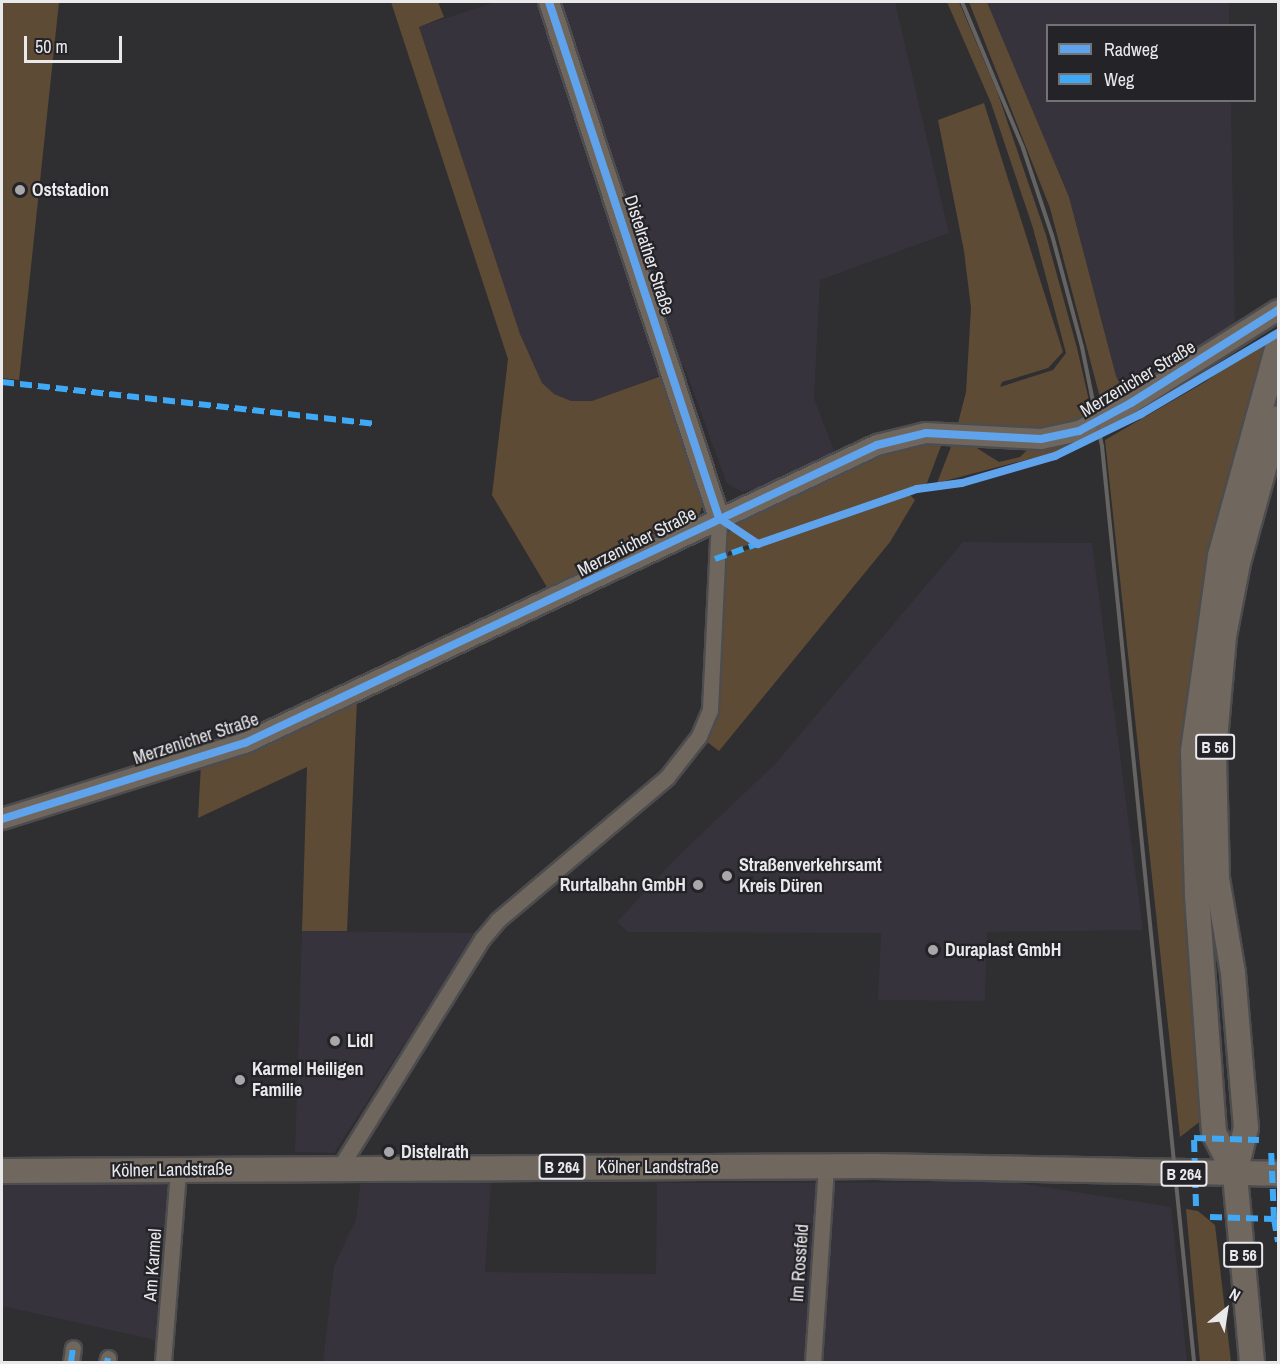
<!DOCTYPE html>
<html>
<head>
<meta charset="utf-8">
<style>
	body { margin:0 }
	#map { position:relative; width:1280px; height:1364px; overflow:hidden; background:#2f2e30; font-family:"Archivo Narrow",sans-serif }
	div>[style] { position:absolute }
	.built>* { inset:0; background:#36333c }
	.green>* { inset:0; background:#5e4b35 }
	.roads { filter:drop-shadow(2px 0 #4d4c4e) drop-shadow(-2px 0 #4d4c4e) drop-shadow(0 2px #4d4c4e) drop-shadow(0 -2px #4d4c4e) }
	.minor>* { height:15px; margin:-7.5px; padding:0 7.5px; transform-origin:7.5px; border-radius:7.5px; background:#6f675e }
	.tertiary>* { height:20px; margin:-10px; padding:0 10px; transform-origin:10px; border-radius:10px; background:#6f675e }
	.primary>* { height:24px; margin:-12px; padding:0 12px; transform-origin:12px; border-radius:12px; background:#70675e }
	.rail>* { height:4px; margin:-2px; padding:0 2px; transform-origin:2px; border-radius:2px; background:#666462 }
	.quiet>* { height:6px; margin-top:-3px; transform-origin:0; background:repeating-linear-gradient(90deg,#3fa9f5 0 12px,transparent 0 18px) }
	.cycleway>* { height:8px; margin:-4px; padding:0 4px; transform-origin:4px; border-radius:4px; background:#60a3ed }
	.dots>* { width:16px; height:16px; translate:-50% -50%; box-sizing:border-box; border:3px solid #242327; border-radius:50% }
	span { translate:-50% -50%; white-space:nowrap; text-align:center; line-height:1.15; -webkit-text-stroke:4.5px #242327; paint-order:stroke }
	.shield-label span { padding:2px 4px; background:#242327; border:2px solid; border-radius:4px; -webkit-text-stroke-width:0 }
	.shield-label { font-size:16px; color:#e9e8eb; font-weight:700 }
	.poi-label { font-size:18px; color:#e9e8eb; font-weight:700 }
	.left { translate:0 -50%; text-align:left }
	.right { translate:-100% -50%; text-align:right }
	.street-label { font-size:18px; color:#e9e8eb }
	.frame { position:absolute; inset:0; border:3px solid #e9e8eb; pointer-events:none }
	.legend { position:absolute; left:1046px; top:24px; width:210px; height:78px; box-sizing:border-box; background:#242327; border:2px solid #737275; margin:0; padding:8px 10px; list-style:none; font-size:18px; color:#e9e8eb }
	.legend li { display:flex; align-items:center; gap:12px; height:30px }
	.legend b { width:30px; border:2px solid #737275 }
	.north { position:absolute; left:1196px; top:1280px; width:60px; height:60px; -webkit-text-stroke:4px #242327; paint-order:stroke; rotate:30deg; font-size:16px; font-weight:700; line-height:24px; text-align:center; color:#e9e8eb }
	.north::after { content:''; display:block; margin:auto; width:21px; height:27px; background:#e9e8eb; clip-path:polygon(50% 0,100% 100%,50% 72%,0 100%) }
	.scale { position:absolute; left:24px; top:36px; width:98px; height:27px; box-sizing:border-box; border:3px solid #e9e8eb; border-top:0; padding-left:8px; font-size:18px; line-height:21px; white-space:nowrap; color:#e9e8eb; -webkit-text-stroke:4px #242327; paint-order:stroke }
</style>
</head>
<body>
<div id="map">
	<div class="built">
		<div style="clip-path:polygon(495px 2px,895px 2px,949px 233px,820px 280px,814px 399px,836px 455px,780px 481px,743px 492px,727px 484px,684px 366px,593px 401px,571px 401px,554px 394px,542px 383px,520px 334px,419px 27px)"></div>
		<div style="clip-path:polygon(987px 2px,1229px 2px,1229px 25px,1048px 26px,1048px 100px,1231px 101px,1235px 326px,1125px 394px,1116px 376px,1069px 197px)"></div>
		<div style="clip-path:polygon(963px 542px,1092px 543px,1143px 930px,987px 932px,985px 1001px,878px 1000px,881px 933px,628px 932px,617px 922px,676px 858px,775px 764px)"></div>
		<div style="clip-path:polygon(302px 931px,476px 933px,334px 1153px,295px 1152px)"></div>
		<div style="clip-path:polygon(361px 1178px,491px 1182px,485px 1272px,656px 1274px,657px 1183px,1013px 1182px,1171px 1207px,1187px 1362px,323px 1362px,334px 1266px,356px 1219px)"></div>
		<div style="clip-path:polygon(171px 1181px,160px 1341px,2px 1306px,2px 1184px)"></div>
	</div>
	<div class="green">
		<div style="clip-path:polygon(2px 2px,59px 2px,19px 380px,2px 378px)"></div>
		<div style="clip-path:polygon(391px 2px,438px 2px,444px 17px,419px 27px,520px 334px,542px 383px,554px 394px,571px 401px,592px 401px,661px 376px,704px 499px,700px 513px,693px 520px,548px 589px,492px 495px,508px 359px)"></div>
		<div style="clip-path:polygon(947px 2px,959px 2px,997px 91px,1046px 235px,1077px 348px,1093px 418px,1043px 433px,957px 427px,966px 392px,971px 308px,964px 251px,938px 120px,984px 103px,1063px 352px,1048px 368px,1002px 382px,1000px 387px,1053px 370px,1066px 353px,1033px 228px,991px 103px)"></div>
		<div style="clip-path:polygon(969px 2px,987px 2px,1069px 197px,1116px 376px,1125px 394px,1103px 409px,1050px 208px)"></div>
		<div style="clip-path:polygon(1265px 340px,1270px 344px,1187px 867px,1187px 931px,1202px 1120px,1180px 1137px,1105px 440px,1205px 382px)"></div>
		<div style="clip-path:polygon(1094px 433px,1095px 439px,1075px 447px,937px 483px,954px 439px,964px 440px,999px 462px,1020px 457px,1031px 446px)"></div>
		<div style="clip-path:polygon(944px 438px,927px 483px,725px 553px,726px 536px,736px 522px,860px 458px)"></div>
		<div style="clip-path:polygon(910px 495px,915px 500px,890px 542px,719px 751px,706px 741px,715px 715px,722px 558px)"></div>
		<div style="clip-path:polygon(357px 700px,347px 931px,302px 931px,307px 767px,198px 818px,201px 764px)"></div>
		<div style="clip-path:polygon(1186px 1209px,1198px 1211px,1215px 1225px,1231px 1362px,1200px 1362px)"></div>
	</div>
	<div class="roads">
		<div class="minor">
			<div style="left:340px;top:1167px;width:269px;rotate:-58.1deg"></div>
			<div style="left:482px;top:939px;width:25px;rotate:-50deg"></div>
			<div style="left:498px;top:920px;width:221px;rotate:-40.2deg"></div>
			<div style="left:667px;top:777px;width:52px;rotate:-52deg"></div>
			<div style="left:699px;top:736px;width:28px;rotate:-67deg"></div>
			<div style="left:710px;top:710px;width:192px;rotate:-87.3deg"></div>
			<div style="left:71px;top:1362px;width:14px;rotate:-82deg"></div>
			<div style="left:107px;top:1362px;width:4px;rotate:-76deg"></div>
			<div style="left:163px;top:1362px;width:192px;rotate:-85.5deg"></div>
			<div style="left:813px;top:1362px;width:196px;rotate:-86.2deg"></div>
		</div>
		<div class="tertiary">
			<div style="left:549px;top:2px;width:543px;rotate:71.77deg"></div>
			<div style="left:2px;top:819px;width:255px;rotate:-17.4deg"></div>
			<div style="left:245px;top:743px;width:699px;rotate:-25.24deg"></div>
			<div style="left:877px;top:445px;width:50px;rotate:-13.8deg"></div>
			<div style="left:926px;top:433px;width:115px;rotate:3deg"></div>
			<div style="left:1041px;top:439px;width:39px;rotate:-12deg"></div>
			<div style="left:1079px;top:431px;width:59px;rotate:-28.3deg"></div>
			<div style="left:1131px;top:403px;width:174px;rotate:-32.3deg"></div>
		</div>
		<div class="primary">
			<div style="left:2px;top:1171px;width:873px;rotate:-0.33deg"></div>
			<div style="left:875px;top:1166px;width:403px;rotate:1.1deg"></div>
			<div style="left:1235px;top:1174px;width:46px;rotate:-117.1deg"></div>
			<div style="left:1214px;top:1133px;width:239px;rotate:-94.1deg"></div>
			<div style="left:1197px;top:895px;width:144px;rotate:-91.6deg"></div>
			<div style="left:1193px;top:751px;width:197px;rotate:-82.1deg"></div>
			<div style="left:1220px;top:556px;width:219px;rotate:-74.6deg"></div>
			<div style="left:1252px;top:1362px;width:189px;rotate:-95.2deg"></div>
			<div style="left:1235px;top:1174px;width:47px;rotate:-76.6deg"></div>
			<div style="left:1246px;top:1128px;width:156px;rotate:-94.8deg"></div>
			<div style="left:1233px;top:973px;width:96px;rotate:-99.6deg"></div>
			<div style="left:1217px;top:878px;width:127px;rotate:-91.4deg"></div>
			<div style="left:1214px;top:751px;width:115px;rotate:-85deg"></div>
			<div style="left:1224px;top:636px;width:74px;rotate:-79.1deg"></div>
			<div style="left:1238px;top:563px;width:150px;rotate:-74.6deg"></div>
		</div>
	</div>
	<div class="rail">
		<div style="left:962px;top:2px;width:158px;rotate:67.3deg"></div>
		<div style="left:1023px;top:148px;width:92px;rotate:71.6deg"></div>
		<div style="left:1052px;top:235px;width:116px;rotate:75deg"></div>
		<div style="left:1082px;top:347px;width:101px;rotate:78.6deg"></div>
		<div style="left:1102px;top:446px;width:921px;rotate:84.26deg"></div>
	</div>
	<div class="quiet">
		<div style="left:2px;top:382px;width:374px;rotate:6.4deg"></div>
		<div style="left:715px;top:559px;width:48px;rotate:-19.6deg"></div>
		<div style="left:1196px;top:1206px;width:68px;rotate:-91.7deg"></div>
		<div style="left:1194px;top:1138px;width:65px;rotate:1.8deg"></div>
		<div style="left:1210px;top:1217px;width:64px;rotate:1.8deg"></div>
		<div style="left:1274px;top:1219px;width:71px;rotate:-92.4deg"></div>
		<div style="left:1274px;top:1219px;width:23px;rotate:80deg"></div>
		<div style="left:71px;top:1362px;width:14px;rotate:-82deg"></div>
		<div style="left:107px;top:1362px;width:4px;rotate:-76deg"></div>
	</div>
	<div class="cycleway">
		<div style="left:549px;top:2px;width:543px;rotate:71.77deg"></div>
		<div style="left:719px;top:518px;width:47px;rotate:33.7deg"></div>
		<div style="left:758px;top:544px;width:168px;rotate:-19.1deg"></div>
		<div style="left:917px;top:489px;width:45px;rotate:-7.6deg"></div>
		<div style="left:962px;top:483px;width:97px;rotate:-16.2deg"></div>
		<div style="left:1055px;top:456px;width:96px;rotate:-26deg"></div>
		<div style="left:1141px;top:414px;width:159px;rotate:-30.6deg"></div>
		<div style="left:2px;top:819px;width:255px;rotate:-17.4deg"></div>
		<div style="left:245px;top:743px;width:699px;rotate:-25.24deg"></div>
		<div style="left:877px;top:445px;width:50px;rotate:-13.8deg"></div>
		<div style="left:926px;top:433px;width:115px;rotate:3deg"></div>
		<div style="left:1041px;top:439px;width:39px;rotate:-12deg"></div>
		<div style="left:1079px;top:431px;width:59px;rotate:-28.3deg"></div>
		<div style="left:1131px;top:403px;width:174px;rotate:-32.3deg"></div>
	</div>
	<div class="dots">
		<div style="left:20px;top:190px;background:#a8a7aa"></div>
		<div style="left:727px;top:876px;background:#a8a7aa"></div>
		<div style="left:698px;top:885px;background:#a8a7aa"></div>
		<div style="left:933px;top:950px;background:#a8a7aa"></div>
		<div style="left:335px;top:1041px;background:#a8a7aa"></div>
		<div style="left:240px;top:1080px;background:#a8a7aa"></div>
		<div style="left:389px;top:1152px;background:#a8a7aa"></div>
	</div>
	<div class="shield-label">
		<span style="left:1215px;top:747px">B 56</span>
		<span style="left:562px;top:1167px">B 264</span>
		<span style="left:1184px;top:1174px">B 264</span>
		<span style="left:1243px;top:1255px">B 56</span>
	</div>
	<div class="poi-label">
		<span class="left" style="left:32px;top:190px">Oststadion</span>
		<span class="left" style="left:739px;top:876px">Straßenverkehrsamt<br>Kreis Düren</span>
		<span class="right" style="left:686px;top:885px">Rurtalbahn GmbH</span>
		<span class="left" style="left:945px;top:950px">Duraplast GmbH</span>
		<span class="left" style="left:347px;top:1041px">Lidl</span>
		<span class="left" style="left:252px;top:1080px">Karmel Heiligen<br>Familie</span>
		<span class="left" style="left:401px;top:1152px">Distelrath</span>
	</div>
	<div class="street-label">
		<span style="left:649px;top:255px;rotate:72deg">Distelrather Straße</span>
		<span style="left:1138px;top:379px;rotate:-31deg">Merzenicher Straße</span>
		<span style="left:637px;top:542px;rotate:-27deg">Merzenicher Straße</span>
		<span style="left:196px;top:739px;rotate:-18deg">Merzenicher Straße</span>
		<span style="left:658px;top:1167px">Kölner Landstraße</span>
		<span style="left:172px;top:1170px;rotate:-1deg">Kölner Landstraße</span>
		<span style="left:800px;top:1263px;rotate:-86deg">Im Rossfeld</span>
		<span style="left:153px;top:1265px;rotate:-86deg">Am Karmel</span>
	</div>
	<div class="frame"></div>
	<ul class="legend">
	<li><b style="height:8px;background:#60a3ed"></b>Radweg</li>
	<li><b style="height:8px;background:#3fa9f5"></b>Weg</li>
	</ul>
	<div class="north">N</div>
	<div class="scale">50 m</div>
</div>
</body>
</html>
